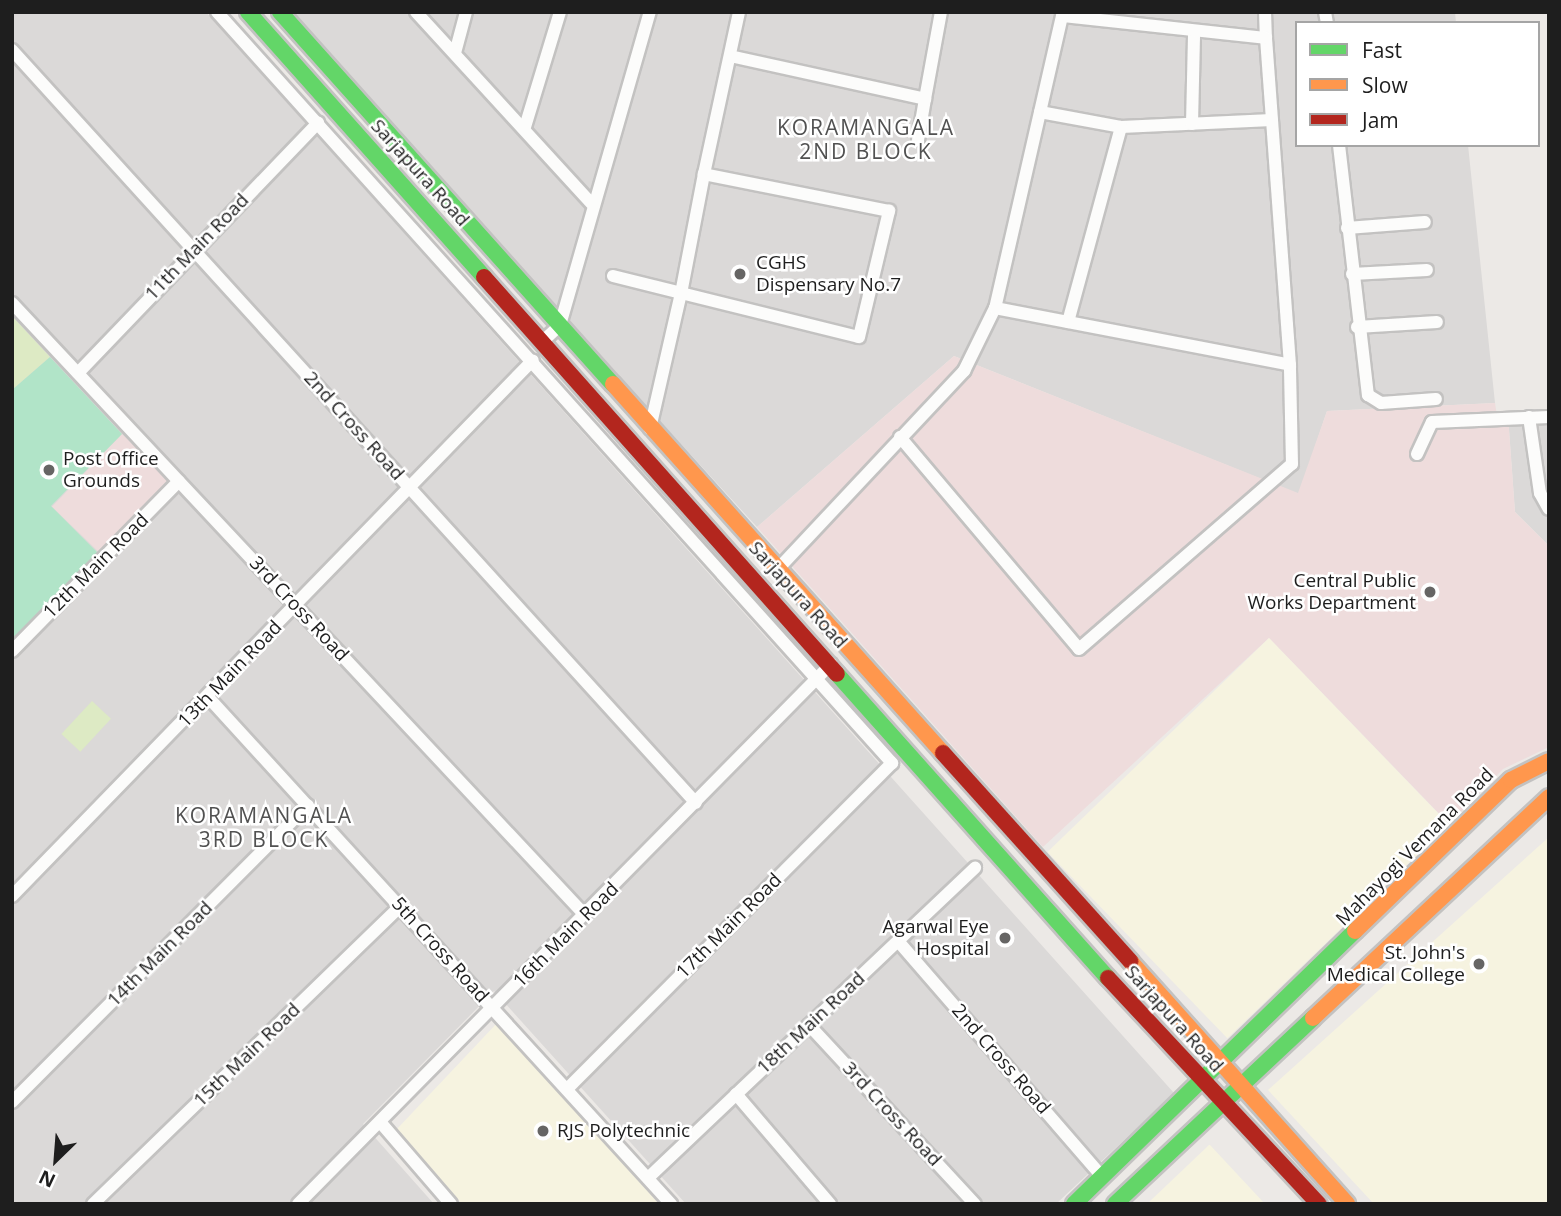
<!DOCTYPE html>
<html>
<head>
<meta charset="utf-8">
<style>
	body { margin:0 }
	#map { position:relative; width:1561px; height:1216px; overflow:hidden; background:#ece9e6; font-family:"Open Sans",sans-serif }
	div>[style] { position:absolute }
	.residential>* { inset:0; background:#dbd9d8 }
	.commercial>* { inset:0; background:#eedcdc; transform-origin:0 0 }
	.education>* { inset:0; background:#f6f3e0; transform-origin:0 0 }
	.grass>* { inset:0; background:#ddeac4; transform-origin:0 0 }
	.pitch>* { inset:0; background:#b1e4c8 }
	.roads { filter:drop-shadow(2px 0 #c3c2c1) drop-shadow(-2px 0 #c3c2c1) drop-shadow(0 2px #c3c2c1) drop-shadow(0 -2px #c3c2c1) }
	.street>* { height:12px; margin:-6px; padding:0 6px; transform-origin:6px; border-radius:6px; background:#fcfcfb }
	.fast>* { height:16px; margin:-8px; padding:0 8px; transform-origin:8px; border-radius:8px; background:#63d668 }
	.slow>* { height:16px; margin:-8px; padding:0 8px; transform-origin:8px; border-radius:8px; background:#ff974d }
	.jam>* { height:16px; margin:-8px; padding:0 8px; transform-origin:8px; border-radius:8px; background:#b3261e }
	.dots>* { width:19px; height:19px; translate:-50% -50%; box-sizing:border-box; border:4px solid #fff; border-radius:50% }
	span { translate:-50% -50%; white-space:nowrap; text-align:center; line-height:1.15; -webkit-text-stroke:5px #fff; paint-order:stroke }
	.street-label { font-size:19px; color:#1e1e1e }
	.poi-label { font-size:19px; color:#1e1e1e }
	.left { translate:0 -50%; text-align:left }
	.right { translate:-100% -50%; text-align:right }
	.neighbourhood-label { font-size:21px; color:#515151; letter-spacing:2px }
	.frame { position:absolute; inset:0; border:14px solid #1e1e1e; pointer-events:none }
	.legend { position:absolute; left:1295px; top:21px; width:245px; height:126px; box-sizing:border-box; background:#fff; border:2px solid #a5a5a5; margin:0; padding:9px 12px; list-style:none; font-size:21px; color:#1e1e1e }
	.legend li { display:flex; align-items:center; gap:14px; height:35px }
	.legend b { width:35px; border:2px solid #a5a5a5 }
	.north { position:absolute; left:21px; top:1125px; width:70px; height:70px; -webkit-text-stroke:5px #fff; paint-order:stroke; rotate:205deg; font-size:19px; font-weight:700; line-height:28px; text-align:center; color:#1e1e1e }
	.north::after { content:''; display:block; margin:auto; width:24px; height:32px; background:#1e1e1e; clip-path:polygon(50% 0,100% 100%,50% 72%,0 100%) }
</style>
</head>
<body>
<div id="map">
	<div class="residential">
		<div style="clip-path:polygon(12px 12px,206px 12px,1174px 1093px,1056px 1204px,686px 1204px,494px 991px,363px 1124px,434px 1204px,12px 1204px)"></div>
		<div style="clip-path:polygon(286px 12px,1455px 12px,1456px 23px,1297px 23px,1297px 145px,1468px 145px,1495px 403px,1327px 411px,1299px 494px,954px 356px,757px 527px)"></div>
		<div style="clip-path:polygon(1508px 416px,1549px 416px,1549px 546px,1515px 512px)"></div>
	</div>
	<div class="commercial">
		<div style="clip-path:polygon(954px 356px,1298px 493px,1327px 411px,1495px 403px,1497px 416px,1508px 416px,1515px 512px,1549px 546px,1549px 747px,1503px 769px,1449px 824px,1269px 638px,1043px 847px,757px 527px)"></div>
		<div style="left:122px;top:434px;width:67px;height:101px;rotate:44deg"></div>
	</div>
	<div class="education">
		<div style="left:1269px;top:638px;width:259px;height:308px;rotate:46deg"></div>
		<div style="clip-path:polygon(1549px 837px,1549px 1204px,1374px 1204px,1268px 1090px)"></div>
		<div style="clip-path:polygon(499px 1021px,659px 1204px,462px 1204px,396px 1130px)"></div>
		<div style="clip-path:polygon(1210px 1145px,1265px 1204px,1147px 1204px,1209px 1145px)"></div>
	</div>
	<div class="grass">
		<div style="clip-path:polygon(12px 316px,50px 357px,12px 390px)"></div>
		<div style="left:92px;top:701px;width:26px;height:45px;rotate:43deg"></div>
	</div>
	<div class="pitch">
		<div style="clip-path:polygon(50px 357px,122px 434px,51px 506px,98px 553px,12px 639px,12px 390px)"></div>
	</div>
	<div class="roads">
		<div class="street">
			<div style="left:217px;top:12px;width:1010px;rotate:48.05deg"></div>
			<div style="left:892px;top:763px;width:460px;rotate:134.9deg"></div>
			<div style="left:416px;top:12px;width:259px;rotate:47.5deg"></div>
			<div style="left:1265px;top:12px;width:26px;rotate:88deg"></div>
			<div style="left:1325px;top:12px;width:11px;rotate:80deg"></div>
			<div style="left:12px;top:50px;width:1017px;rotate:47.75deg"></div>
			<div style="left:455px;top:53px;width:42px;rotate:-75deg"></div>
			<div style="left:730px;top:56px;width:200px;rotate:12.4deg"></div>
			<div style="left:925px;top:99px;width:88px;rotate:-79.6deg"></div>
			<div style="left:1040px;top:112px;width:82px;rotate:10.5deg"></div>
			<div style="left:1121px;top:127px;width:151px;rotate:-2.7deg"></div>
			<div style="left:1192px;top:124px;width:90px;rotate:-88.7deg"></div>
			<div style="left:525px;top:127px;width:120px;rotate:-73.1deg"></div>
			<div style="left:918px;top:140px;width:42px;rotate:-80.3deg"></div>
			<div style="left:1339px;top:145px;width:252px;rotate:83.4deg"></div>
			<div style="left:1368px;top:395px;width:15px;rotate:32deg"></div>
			<div style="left:1381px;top:403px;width:55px;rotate:-4.2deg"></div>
			<div style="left:704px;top:174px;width:166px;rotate:-77.8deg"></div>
			<div style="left:1347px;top:228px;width:78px;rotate:-4.4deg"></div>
			<div style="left:1352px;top:274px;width:75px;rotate:-3.1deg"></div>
			<div style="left:613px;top:276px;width:70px;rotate:14deg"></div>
			<div style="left:681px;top:293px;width:183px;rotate:13.9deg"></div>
			<div style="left:859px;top:337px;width:130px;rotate:-76.6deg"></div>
			<div style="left:889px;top:211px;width:189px;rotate:-168.7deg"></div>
			<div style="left:704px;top:174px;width:121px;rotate:100.9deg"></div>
			<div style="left:681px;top:293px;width:139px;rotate:102.9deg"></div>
			<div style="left:12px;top:303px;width:838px;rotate:46.89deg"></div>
			<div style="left:1068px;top:322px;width:202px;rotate:-74.8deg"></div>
			<div style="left:1357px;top:327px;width:80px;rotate:-3.6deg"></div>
			<div style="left:543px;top:341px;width:23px;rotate:-43deg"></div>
			<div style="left:560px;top:325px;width:326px;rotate:-74deg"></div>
			<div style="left:78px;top:373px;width:347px;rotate:-46.2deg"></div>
			<div style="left:1529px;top:417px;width:77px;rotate:81.8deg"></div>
			<div style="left:1540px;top:493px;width:18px;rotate:61deg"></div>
			<div style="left:900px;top:437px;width:277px;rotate:49.8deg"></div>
			<div style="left:1079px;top:649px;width:282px;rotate:-41deg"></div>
			<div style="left:1292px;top:464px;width:99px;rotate:-91.2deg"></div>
			<div style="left:1417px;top:454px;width:35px;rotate:-65deg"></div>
			<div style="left:1432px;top:422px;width:117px;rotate:-2.4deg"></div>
			<div style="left:778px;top:569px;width:272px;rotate:-46.8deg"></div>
			<div style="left:964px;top:371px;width:70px;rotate:-63.8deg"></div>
			<div style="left:995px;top:308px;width:300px;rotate:10.9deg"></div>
			<div style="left:1290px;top:365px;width:328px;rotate:-94.2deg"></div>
			<div style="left:1266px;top:38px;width:205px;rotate:-173.8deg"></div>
			<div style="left:1062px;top:16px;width:300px;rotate:102.9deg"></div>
			<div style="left:12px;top:651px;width:238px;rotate:-45.5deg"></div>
			<div style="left:208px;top:697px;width:687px;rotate:47.6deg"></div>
			<div style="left:12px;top:896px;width:747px;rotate:-45.81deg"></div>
			<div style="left:898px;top:941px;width:313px;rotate:49.1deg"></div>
			<div style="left:809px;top:1025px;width:244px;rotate:47.2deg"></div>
			<div style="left:736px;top:1094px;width:145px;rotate:49.5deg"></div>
			<div style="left:12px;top:1102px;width:419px;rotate:-45.1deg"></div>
			<div style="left:381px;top:1123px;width:107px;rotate:49.2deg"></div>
			<div style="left:648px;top:1178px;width:451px;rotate:-43.5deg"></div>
			<div style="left:93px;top:1204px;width:428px;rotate:-44.1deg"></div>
			<div style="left:298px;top:1204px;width:759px;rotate:-45.37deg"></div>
		</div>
		<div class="fast">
			<div style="left:248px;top:12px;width:355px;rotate:48.3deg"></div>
			<div style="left:280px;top:12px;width:499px;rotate:48.2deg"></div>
			<div style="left:837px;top:674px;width:407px;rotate:48.3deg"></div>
			<div style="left:1074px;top:1204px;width:392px;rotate:-44.2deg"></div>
			<div style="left:1115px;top:1204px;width:272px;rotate:-43.2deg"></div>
		</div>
		<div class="slow">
			<div style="left:613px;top:384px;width:495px;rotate:48.2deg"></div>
			<div style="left:1355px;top:931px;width:217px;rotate:-44.1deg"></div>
			<div style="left:1511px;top:780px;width:42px;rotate:-26.6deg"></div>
			<div style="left:1130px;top:961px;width:326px;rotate:48.2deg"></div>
			<div style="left:1313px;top:1018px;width:323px;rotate:-43.1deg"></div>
		</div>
		<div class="jam">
			<div style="left:484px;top:277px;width:531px;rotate:48.36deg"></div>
			<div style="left:943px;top:753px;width:280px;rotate:48deg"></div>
			<div style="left:1108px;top:978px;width:309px;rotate:47deg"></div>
		</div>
	</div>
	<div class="dots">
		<div style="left:740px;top:274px;background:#666564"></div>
		<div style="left:49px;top:470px;background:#666564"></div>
		<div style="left:1430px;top:592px;background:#666564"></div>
		<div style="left:1005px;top:938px;background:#666564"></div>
		<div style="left:1479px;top:964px;background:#666564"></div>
		<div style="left:543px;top:1131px;background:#666564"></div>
	</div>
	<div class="street-label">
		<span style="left:420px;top:173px;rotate:48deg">Sarjapura Road</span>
		<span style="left:197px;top:247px;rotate:-46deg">11th Main Road</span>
		<span style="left:354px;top:426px;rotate:48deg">2nd Cross Road</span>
		<span style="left:96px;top:566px;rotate:-45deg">12th Main Road</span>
		<span style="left:798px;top:595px;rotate:48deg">Sarjapura Road</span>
		<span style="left:299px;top:609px;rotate:47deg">3rd Cross Road</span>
		<span style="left:230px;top:674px;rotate:-46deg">13th Main Road</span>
		<span style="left:1415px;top:847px;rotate:-45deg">Mahayogi Vemana Road</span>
		<span style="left:729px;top:926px;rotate:-45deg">17th Main Road</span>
		<span style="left:566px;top:935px;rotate:-45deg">16th Main Road</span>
		<span style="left:440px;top:950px;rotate:48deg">5th Cross Road</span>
		<span style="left:160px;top:954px;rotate:-45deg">14th Main Road</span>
		<span style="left:1174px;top:1019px;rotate:48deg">Sarjapura Road</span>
		<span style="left:811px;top:1023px;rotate:-43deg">18th Main Road</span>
		<span style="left:247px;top:1055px;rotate:-44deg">15th Main Road</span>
		<span style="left:1001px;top:1059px;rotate:49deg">2nd Cross Road</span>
		<span style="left:892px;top:1114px;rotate:47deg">3rd Cross Road</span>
	</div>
	<div class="poi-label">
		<span class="left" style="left:756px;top:274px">CGHS<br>Dispensary No.7</span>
		<span class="left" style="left:63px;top:470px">Post Office<br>Grounds</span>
		<span class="right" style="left:1416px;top:592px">Central Public<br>Works Department</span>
		<span class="right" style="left:989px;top:938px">Agarwal Eye<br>Hospital</span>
		<span class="right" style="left:1465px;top:964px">St. John's<br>Medical College</span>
		<span class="left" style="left:557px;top:1131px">RJS Polytechnic</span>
	</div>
	<div class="neighbourhood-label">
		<span style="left:866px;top:139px">KORAMANGALA<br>2ND BLOCK</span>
		<span style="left:264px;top:827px">KORAMANGALA<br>3RD BLOCK</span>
	</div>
	<div class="frame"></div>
	<ul class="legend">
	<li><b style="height:9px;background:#63d668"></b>Fast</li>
	<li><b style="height:9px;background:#ff974d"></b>Slow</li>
	<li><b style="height:9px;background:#b3261e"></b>Jam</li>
	</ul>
	<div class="north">N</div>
</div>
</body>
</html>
